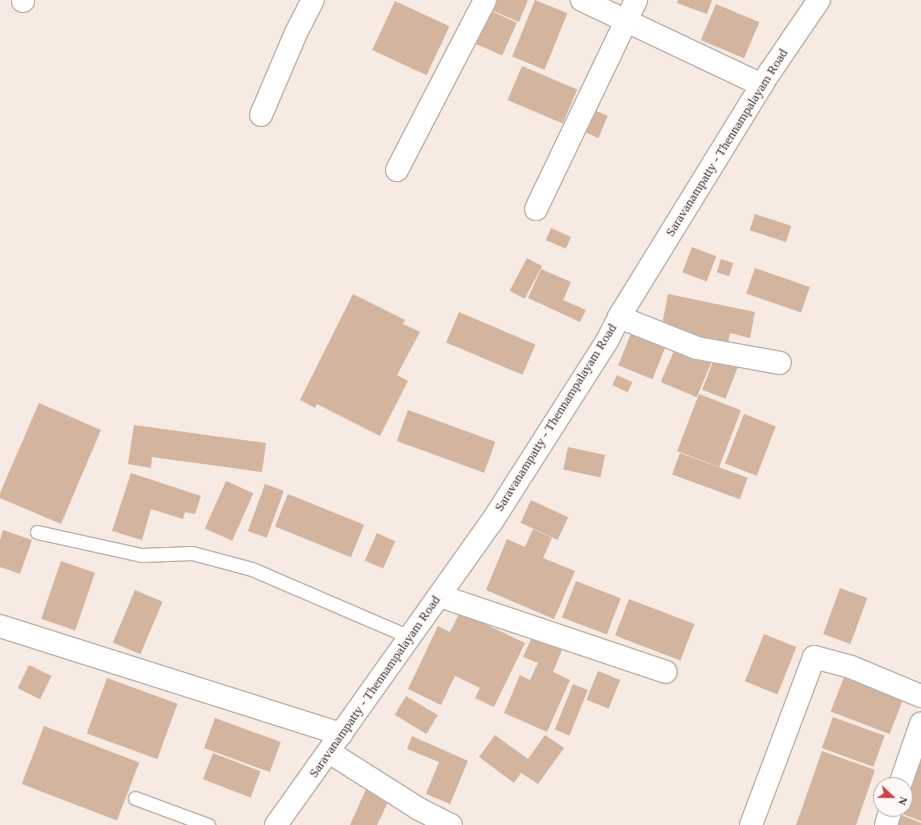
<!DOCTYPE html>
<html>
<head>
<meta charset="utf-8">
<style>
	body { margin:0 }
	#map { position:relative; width:921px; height:825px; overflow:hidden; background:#f6eae3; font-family:Georgia,serif }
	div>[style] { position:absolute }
	.building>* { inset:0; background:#d3b49f; transform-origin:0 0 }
	.roads { filter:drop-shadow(1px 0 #bcb1aa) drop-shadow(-1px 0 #bcb1aa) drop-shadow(0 1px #bcb1aa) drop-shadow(0 -1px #bcb1aa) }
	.service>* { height:13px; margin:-6.5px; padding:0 6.5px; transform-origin:6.5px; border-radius:6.5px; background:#fff }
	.minor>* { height:22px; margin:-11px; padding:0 11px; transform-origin:11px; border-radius:11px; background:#fff }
	.secondary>* { height:22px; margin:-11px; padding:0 11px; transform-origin:11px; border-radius:11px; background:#fff }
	span { translate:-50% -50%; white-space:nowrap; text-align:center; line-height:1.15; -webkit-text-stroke:4px #fef9f6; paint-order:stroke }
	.street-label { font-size:13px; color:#36322f }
	.north { position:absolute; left:873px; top:777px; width:40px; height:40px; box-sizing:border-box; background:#fef9f6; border:1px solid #aea9a6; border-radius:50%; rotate:112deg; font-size:11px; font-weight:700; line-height:16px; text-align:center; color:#36322f }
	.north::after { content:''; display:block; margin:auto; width:14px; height:18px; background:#ce3e4b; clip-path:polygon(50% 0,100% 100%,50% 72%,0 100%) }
</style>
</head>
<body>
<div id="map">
	<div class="building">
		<div style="clip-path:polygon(489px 0,528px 0,519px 22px,486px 8px)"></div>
		<div style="left:535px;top:0;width:35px;height:61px;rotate:22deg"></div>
		<div style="clip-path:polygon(678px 0,712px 0,707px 14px,677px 3px)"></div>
		<div style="left:395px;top:1px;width:60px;height:54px;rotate:25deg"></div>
		<div style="left:716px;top:4px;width:47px;height:39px;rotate:23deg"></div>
		<div style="left:484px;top:8px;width:36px;height:36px;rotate:24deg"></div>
		<div style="left:522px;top:66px;width:60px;height:37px;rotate:23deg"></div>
		<div style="left:594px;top:110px;width:15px;height:24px;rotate:23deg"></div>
		<div style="left:755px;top:214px;width:38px;height:17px;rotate:18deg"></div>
		<div style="left:551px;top:228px;width:22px;height:13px;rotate:24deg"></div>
		<div style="left:692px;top:247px;width:26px;height:27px;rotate:21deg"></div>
		<div style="left:527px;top:258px;width:17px;height:37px;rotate:28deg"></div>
		<div style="left:721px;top:259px;width:13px;height:14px;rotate:18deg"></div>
		<div style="left:755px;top:268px;width:58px;height:27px;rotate:19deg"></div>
		<div style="clip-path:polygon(541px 269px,571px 282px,563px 300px,586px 310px,580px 322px,528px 298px)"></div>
		<div style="clip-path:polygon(353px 294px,405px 320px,403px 324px,420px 332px,397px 375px,408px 381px,380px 436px,317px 404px,315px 408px,300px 400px)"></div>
		<div style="clip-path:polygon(668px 294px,755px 312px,750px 338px,730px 333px,727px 347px,684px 338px,685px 330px,662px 325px)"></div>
		<div style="left:459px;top:312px;width:83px;height:33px;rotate:23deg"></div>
		<div style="left:632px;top:331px;width:37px;height:37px;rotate:22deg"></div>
		<div style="left:676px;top:346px;width:39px;height:39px;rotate:23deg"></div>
		<div style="left:714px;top:359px;width:25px;height:33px;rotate:21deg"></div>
		<div style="left:617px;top:375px;width:17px;height:11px;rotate:25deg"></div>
		<div style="left:699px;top:394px;width:45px;height:61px;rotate:21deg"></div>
		<div style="clip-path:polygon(39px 403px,101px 430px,61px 524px,0 498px,0 493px)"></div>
		<div style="left:408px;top:410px;width:93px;height:33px;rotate:20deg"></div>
		<div style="left:744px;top:414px;width:34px;height:53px;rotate:21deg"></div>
		<div style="clip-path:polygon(134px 425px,266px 443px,262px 472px,152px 457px,151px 468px,128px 464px)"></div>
		<div style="left:568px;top:447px;width:38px;height:23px;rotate:12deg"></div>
		<div style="left:680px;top:453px;width:72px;height:23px;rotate:20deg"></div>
		<div style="clip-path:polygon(131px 473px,201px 496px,195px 514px,185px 512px,183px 519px,151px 509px,142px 540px,112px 531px)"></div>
		<div style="left:226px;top:481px;width:30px;height:52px;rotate:24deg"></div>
		<div style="left:265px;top:484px;width:20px;height:50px;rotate:20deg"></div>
		<div style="left:288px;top:494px;width:82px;height:35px;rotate:22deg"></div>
		<div style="left:531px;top:500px;width:41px;height:25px;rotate:25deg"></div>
		<div style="clip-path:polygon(533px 529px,552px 538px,543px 558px,575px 571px,554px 619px,486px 590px,507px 539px,525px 547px)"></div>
		<div style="clip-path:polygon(3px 530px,32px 540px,20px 574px,0 567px,0 540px)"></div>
		<div style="left:377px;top:533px;width:20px;height:30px;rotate:24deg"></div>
		<div style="left:61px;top:561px;width:36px;height:61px;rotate:19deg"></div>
		<div style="left:576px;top:581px;width:48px;height:39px;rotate:21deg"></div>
		<div style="left:840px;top:588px;width:29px;height:49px;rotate:20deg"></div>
		<div style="left:135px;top:590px;width:30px;height:57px;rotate:23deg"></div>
		<div style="left:629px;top:599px;width:70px;height:39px;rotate:21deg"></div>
		<div style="clip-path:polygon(460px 612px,525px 643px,494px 707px,475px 698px,480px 688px,455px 676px,441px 705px,408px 689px,438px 626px,450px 632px)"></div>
		<div style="left:764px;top:634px;width:35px;height:51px;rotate:22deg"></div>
		<div style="clip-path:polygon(532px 637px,562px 650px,553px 672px,570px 680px,547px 732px,504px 713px,520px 675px,530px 680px,538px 663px,523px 657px)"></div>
		<div style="left:29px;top:665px;width:25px;height:26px;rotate:26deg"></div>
		<div style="left:598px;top:671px;width:24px;height:31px;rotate:22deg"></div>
		<div style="left:844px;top:677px;width:63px;height:37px;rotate:21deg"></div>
		<div style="left:107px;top:678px;width:75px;height:59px;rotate:20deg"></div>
		<div style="left:573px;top:684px;width:16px;height:49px;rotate:22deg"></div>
		<div style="left:406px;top:696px;width:37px;height:22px;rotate:31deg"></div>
		<div style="left:833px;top:717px;width:55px;height:33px;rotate:20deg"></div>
		<div style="left:215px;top:718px;width:70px;height:32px;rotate:20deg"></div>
		<div style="left:44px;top:726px;width:102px;height:62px;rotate:21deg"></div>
		<div style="clip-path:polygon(495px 735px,528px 759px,545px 735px,564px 748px,538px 784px,521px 773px,514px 783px,479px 757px)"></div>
		<div style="clip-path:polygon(412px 736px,468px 761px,450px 804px,426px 794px,439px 762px,407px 749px)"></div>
		<div style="clip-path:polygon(921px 748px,921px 821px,897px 812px,898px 809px,905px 809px,905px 790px)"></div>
		<div style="clip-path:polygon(822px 751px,875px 770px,856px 825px,796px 825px)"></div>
		<div style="left:213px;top:753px;width:51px;height:28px;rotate:21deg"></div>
		<div style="clip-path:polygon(367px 787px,390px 798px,377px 825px,350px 825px)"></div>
		<div style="clip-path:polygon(899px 814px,921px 823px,921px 825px,894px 825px)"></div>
	</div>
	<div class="roads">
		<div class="service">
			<div style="left:37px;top:532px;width:107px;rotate:12.4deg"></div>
			<div style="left:142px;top:555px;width:50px;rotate:-2.3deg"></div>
			<div style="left:192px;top:553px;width:62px;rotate:14.9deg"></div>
			<div style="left:252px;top:569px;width:172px;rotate:23.3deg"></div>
			<div style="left:135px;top:798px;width:78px;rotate:20.3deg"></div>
		</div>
		<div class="minor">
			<div style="left:582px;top:0;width:199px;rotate:25.3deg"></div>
			<div style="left:23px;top:1px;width:1px;rotate:-90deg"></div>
			<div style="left:261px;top:115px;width:89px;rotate:-66.9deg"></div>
			<div style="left:296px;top:33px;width:37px;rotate:-63deg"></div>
			<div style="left:397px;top:170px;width:191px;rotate:-62.6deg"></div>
			<div style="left:536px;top:209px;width:232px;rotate:-64.4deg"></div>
			<div style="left:619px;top:317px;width:84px;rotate:21.7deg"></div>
			<div style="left:697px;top:348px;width:84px;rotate:10.2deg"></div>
			<div style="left:440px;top:596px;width:238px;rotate:18.6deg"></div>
			<div style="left:0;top:626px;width:358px;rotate:17.6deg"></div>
			<div style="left:329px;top:752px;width:107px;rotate:32.3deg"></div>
			<div style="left:419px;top:809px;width:36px;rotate:27deg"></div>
			<div style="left:900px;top:785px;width:65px;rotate:-71deg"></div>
			<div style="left:751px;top:825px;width:179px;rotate:-69.4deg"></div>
			<div style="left:814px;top:657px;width:38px;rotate:15deg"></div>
			<div style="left:851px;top:667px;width:76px;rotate:22.5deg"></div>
			<div style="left:886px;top:825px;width:17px;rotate:-73deg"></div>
		</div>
		<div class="secondary">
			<div style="left:276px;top:825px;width:371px;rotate:-54.6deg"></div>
			<div style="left:491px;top:523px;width:216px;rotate:-57.5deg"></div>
			<div style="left:607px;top:341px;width:27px;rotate:-63deg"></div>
			<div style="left:619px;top:317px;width:288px;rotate:-58.4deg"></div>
			<div style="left:770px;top:72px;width:87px;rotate:-55.8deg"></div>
		</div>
	</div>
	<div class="street-label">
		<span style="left:727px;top:143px;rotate:-58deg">Saravanampatty - Thennampalayam Road</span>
		<span style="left:556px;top:418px;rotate:-58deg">Saravanampatty - Thennampalayam Road</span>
		<span style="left:375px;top:687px;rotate:-55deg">Saravanampatty - Thennampalayam Road</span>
	</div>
	<div class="north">N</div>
</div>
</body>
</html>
